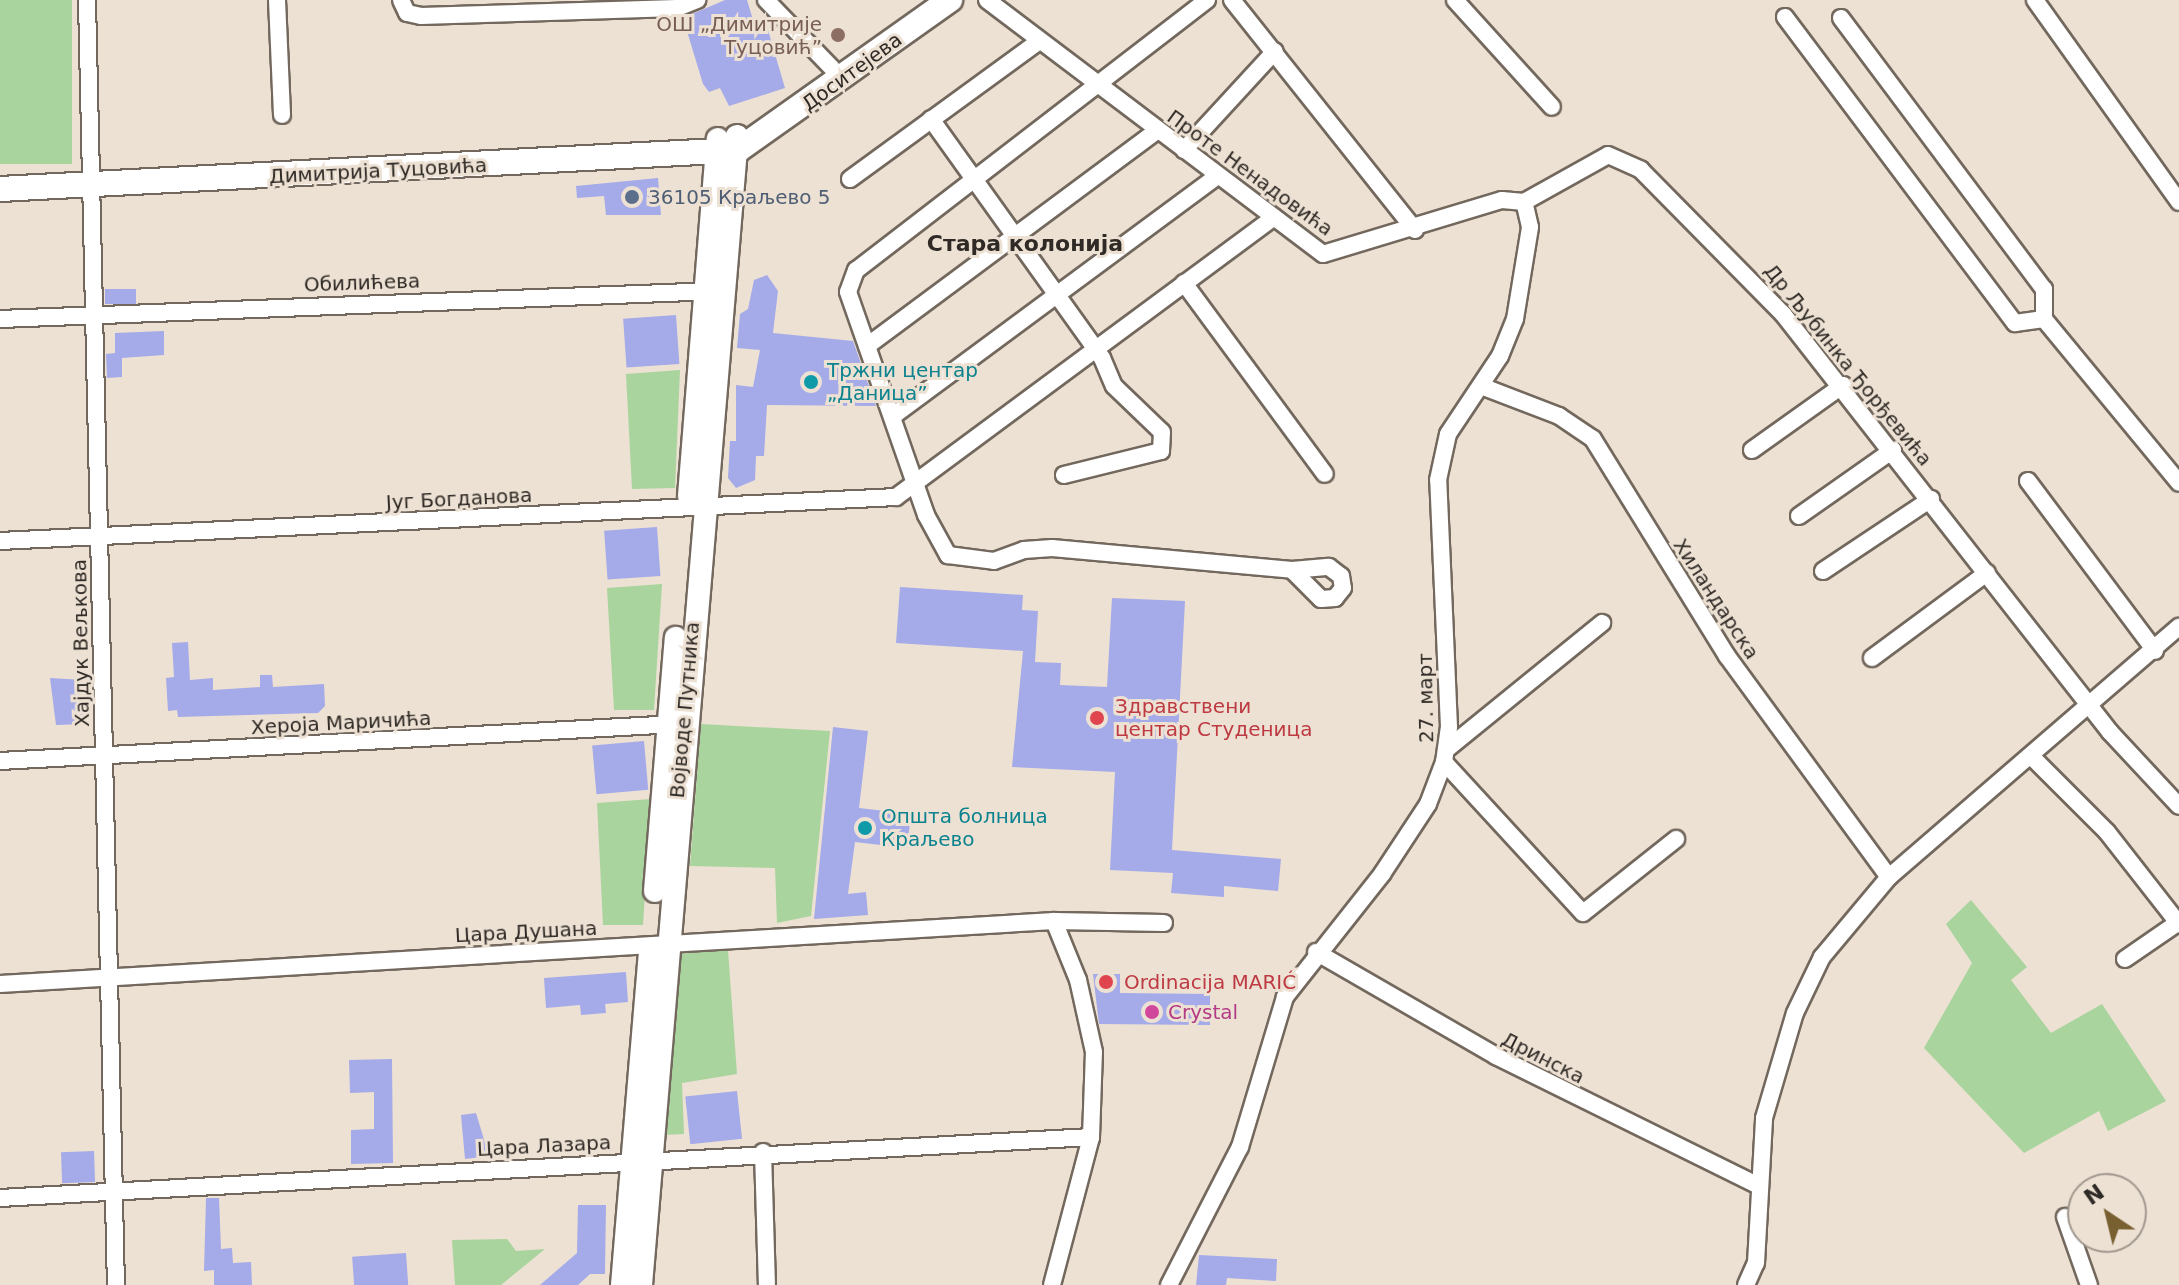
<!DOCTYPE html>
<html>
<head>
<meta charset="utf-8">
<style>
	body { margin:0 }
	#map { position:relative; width:2179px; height:1285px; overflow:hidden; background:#ede1d4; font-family:"DejaVu Sans",sans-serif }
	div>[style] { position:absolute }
	.green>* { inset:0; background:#a9d49d; transform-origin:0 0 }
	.building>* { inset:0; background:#a5aae8; transform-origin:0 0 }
	.roads { filter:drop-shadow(2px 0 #73685d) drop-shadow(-2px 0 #73685d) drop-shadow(0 2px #73685d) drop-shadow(0 -2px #73685d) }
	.minor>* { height:16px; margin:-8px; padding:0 8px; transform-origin:8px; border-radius:8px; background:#fff }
	.secondary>* { height:22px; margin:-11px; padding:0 11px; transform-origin:11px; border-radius:11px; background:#fff }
	.primary>* { height:24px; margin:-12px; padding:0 12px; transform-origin:12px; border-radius:12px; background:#fff }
	.dots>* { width:22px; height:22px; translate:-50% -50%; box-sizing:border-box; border:4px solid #ede1d4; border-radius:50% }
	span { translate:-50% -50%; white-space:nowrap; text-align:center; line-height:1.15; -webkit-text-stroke:6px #ede1d4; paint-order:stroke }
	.education-label { font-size:20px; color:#785e54 }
	.right { translate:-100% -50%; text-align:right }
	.street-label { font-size:20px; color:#2f2a25 }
	.service-label { font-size:20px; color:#4e5e75 }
	.left { translate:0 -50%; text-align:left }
	.culture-label { font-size:20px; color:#0d838f }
	.health-label { font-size:20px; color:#be3a42 }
	.hotel-label { font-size:20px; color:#b23c85 }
	.neighbourhood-label { font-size:22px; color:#2f2a25; font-weight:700 }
	.north { position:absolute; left:2067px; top:1173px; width:80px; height:80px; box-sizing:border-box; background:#ede1d4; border:2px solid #a1988e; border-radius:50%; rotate:325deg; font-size:22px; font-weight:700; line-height:32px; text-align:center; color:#2f2a25 }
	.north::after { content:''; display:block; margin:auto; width:28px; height:36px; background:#786030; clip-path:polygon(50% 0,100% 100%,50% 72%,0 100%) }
</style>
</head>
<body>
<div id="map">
	<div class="green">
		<div style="left:0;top:0;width:72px;height:164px"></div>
		<div style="clip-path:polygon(680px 370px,675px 488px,632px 489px,626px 374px)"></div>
		<div style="clip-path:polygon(662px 584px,654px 710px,614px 710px,607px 588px)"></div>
		<div style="clip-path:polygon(701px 724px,830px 731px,811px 916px,777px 923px,775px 868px,690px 866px)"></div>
		<div style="clip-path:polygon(651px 799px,643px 925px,603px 925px,597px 803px)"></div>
		<div style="clip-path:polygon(1971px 900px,2027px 967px,2011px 980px,2051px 1033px,2102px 1004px,2166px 1101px,2108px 1131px,2099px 1111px,2024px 1153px,1924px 1048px,1972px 963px,1946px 924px)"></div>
		<div style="clip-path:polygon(728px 950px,737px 1074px,682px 1083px,684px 1134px,661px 1135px,677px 954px)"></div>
		<div style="clip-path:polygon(507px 1239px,516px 1251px,545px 1249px,501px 1285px,455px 1285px,452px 1240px)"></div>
	</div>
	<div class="building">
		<div style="clip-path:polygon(725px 0,747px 0,757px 33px,768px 30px,785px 88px,729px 106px,720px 88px,709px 92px,703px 84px,683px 18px)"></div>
		<div style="clip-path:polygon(658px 178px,661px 215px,606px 215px,604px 196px,577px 198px,576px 186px)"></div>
		<div style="clip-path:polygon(767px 275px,778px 291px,773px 333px,853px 341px,876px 406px,767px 405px,764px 456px,756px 456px,755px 480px,736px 488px,728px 478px,730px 441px,736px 441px,736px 385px,753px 387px,760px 350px,737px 348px,740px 314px,748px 309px,754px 280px)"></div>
		<div style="left:105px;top:289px;width:31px;height:15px"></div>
		<div style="left:676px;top:315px;width:49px;height:53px;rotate:86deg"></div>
		<div style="clip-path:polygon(164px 331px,164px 355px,122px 358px,122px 377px,107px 378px,106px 354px,115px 353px,115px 333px)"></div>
		<div style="left:657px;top:527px;width:49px;height:53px;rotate:86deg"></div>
		<div style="clip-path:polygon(900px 587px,1023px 595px,1022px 610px,1038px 611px,1035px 662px,1061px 663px,1060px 685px,1107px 687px,1112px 598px,1185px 601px,1172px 850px,1281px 859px,1278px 891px,1224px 886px,1224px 897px,1171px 893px,1173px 873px,1110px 870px,1115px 772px,1012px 767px,1023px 651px,896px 643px)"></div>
		<div style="clip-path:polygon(188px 642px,190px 680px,213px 678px,213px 690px,260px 687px,260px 675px,272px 675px,273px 687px,324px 684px,325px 706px,318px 713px,178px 717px,177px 710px,168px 711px,166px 678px,174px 677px,172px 643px)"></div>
		<div style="clip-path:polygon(50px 678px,84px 680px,85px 724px,56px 725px)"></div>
		<div style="clip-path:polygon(833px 727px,868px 731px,859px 808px,911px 814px,907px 848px,855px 842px,848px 894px,866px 892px,868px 915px,814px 919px)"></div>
		<div style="left:644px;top:741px;width:49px;height:52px;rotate:85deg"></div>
		<div style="clip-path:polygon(626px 972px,628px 1002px,605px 1004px,606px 1013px,581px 1015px,580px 1005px,546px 1008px,544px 978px)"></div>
		<div style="clip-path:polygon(1093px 974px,1120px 974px,1120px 993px,1210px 994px,1210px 1025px,1099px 1024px)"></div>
		<div style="clip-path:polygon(392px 1059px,393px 1163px,351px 1164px,351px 1130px,374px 1129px,374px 1092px,350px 1093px,349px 1060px)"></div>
		<div style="left:737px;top:1091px;width:48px;height:52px;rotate:84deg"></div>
		<div style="clip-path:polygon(476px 1113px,489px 1156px,465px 1159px,461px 1115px)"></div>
		<div style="left:94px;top:1151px;width:31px;height:33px;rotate:88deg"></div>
		<div style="clip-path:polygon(206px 1198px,219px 1198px,221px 1249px,232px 1248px,233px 1263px,251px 1262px,252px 1285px,214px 1285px,214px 1270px,204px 1271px)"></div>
		<div style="clip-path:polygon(578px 1205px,606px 1205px,605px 1274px,590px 1274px,578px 1285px,540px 1285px,577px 1253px)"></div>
		<div style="left:406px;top:1253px;width:32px;height:54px;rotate:86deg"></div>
		<div style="clip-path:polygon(1199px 1255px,1277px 1259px,1276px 1281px,1227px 1278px,1226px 1285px,1196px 1285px)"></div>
	</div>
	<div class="roads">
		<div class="minor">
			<div style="left:87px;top:0;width:1285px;rotate:88.71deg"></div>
			<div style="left:277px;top:0;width:115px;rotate:87.5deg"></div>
			<div style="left:401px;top:0;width:14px;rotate:65deg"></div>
			<div style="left:407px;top:13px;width:14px;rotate:12deg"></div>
			<div style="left:421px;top:16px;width:256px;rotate:-1.8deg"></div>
			<div style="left:677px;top:8px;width:22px;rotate:-22deg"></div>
			<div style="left:766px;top:0;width:95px;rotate:45.9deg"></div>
			<div style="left:987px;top:0;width:421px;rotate:37.1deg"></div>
			<div style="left:1323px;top:254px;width:187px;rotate:-16.8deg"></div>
			<div style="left:1502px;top:200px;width:22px;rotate:5deg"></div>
			<div style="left:1207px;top:0;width:443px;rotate:142.4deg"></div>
			<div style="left:856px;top:270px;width:23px;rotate:110deg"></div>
			<div style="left:848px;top:292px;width:236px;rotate:70.7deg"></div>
			<div style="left:926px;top:515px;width:46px;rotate:61.2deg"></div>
			<div style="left:948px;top:555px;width:46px;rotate:7.4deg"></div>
			<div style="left:994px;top:561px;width:32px;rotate:-20deg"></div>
			<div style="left:1024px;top:550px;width:28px;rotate:-4deg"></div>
			<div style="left:1052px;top:548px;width:241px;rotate:5.2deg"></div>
			<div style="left:1292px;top:570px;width:37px;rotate:-5deg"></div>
			<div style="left:1329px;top:567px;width:15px;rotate:37deg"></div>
			<div style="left:1341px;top:576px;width:12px;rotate:81deg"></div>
			<div style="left:1343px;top:588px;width:13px;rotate:129deg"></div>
			<div style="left:1335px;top:598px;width:14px;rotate:176deg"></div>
			<div style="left:1321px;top:599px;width:41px;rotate:-135deg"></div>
			<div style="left:1232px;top:0;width:294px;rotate:51.5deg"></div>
			<div style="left:1455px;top:0;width:144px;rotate:47.8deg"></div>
			<div style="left:2035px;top:0;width:248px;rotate:54.5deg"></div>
			<div style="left:1785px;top:17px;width:383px;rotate:53.1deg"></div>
			<div style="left:2015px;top:323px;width:29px;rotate:-8deg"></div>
			<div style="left:1841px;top:18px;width:339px;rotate:53.2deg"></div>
			<div style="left:2044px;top:289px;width:30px;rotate:90deg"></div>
			<div style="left:2044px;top:319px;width:212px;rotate:50.5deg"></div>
			<div style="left:931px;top:119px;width:294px;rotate:54.4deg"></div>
			<div style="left:1102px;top:358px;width:30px;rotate:67deg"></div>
			<div style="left:1114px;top:386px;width:66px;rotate:43.8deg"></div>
			<div style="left:1162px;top:432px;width:19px;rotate:93deg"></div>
			<div style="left:1161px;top:451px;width:100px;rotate:166.1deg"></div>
			<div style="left:1184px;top:150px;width:134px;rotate:-47.4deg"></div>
			<div style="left:850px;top:179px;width:233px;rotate:-36.1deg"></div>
			<div style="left:1524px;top:202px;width:96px;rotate:-29.2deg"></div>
			<div style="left:1608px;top:155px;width:36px;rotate:24deg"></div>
			<div style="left:1641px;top:170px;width:202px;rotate:45.4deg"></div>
			<div style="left:1783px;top:314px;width:531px;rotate:51.96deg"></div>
			<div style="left:2110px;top:732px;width:101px;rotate:47deg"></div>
			<div style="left:1184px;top:283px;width:237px;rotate:53.6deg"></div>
			<div style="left:0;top:319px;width:717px;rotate:-2.24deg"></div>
			<div style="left:867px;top:346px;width:361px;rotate:-36.6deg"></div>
			<div style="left:1481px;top:386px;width:84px;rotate:21deg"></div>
			<div style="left:1559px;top:416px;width:41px;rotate:34.1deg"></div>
			<div style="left:1593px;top:439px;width:255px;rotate:58.3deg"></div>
			<div style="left:1727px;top:656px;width:274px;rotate:53.8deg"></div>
			<div style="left:893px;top:416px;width:403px;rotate:-36.5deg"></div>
			<div style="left:1752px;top:450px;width:112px;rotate:-35.5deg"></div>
			<div style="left:2028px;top:481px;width:212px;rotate:53.2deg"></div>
			<div style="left:1799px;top:516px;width:115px;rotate:-35.1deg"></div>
			<div style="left:0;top:541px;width:897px;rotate:-2.81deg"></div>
			<div style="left:896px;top:497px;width:470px;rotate:-36.5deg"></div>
			<div style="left:1823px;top:571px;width:130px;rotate:-33.7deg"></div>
			<div style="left:1872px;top:658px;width:143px;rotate:-36.5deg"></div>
			<div style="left:1447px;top:749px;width:200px;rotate:-39.1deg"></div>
			<div style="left:2031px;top:756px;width:107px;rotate:45deg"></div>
			<div style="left:2107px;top:832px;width:117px;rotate:52deg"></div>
			<div style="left:0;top:761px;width:678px;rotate:-3.13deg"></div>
			<div style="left:1444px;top:762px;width:205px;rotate:47.4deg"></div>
			<div style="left:1583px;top:913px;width:119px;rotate:-38.5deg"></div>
			<div style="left:1316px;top:952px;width:208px;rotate:30deg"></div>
			<div style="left:1496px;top:1056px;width:293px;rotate:26.3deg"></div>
			<div style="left:2125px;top:959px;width:62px;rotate:-34.5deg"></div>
			<div style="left:0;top:984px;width:1056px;rotate:-3.42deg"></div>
			<div style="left:1054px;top:921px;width:110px;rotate:1deg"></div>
			<div style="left:763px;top:1152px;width:133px;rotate:88.3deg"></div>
			<div style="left:0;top:1198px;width:1093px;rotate:-3.2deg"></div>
			<div style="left:2065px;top:1217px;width:72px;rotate:70.6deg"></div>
			<div style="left:1052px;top:1285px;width:153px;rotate:-75.2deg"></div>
			<div style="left:1091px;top:1137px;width:85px;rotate:-88deg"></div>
			<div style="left:1094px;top:1052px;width:74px;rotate:-102.5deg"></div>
			<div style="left:1078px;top:980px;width:64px;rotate:-112.1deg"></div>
			<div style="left:1169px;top:1285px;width:155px;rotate:-62.8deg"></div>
			<div style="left:1240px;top:1147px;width:157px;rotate:-73.3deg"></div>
			<div style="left:1285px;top:997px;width:157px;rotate:-51.7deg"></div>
			<div style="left:1382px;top:874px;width:84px;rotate:-56.7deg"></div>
			<div style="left:1428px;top:804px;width:45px;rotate:-69.1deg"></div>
			<div style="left:1444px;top:762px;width:35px;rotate:-82deg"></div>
			<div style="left:1449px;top:727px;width:247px;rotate:-92.5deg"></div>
			<div style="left:1438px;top:480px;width:47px;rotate:-77.7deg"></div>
			<div style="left:1448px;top:434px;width:94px;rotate:-56.3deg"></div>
			<div style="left:1500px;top:356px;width:40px;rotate:-68deg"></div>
			<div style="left:1515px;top:319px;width:93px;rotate:-80.7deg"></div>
			<div style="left:1530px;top:227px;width:26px;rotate:-103deg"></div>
			<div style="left:1746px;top:1285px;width:24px;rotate:-66deg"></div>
			<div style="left:1756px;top:1263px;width:145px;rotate:-86.8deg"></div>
			<div style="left:1764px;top:1118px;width:109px;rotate:-73.6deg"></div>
			<div style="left:1795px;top:1013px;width:62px;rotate:-64.3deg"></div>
			<div style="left:1822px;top:957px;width:104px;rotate:-50.1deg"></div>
			<div style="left:1889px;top:877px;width:383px;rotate:-40.8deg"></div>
		</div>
		<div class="secondary">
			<div style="left:689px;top:496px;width:358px;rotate:-85.4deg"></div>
			<div style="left:655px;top:891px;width:254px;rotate:-85.3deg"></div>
			<div style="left:622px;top:1285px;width:337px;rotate:-85.2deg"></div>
			<div style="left:641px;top:1285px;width:1153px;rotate:-85.22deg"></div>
		</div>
		<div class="primary">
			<div style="left:0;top:189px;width:739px;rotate:-3.03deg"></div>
			<div style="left:738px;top:150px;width:260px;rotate:-35.3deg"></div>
		</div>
	</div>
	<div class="dots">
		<div style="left:838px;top:35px;background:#8d6e63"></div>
		<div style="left:632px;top:197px;background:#5c6f8a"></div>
		<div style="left:811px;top:382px;background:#0f9aa8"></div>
		<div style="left:1097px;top:718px;background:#e0444e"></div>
		<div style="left:865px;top:828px;background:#0f9aa8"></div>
		<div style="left:1106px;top:982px;background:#e0444e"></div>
		<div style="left:1152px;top:1012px;background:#d1479c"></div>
	</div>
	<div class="education-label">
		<span class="right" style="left:822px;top:36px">ОШ „Димитрије<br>Туцовић”</span>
	</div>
	<div class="street-label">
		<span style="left:852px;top:72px;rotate:-36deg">Доситејева</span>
		<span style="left:378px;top:171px;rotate:-3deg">Димитрија Туцовића</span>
		<span style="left:1250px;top:173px;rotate:36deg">Проте Ненадовића</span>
		<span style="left:362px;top:283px;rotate:-2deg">Обилићева</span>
		<span style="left:1848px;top:365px;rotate:51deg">Др Љубинка Ђорђевића</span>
		<span style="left:459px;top:499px;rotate:-3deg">Југ Богданова</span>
		<span style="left:1716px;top:599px;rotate:57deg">Хиландарска</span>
		<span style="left:81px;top:643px;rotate:-91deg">Хајдук Вељкова</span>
		<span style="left:1426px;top:698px;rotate:-91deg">27. март</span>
		<span style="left:685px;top:710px;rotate:-85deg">Војводе Путника</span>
		<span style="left:341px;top:723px;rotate:-3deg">Хероја Маричића</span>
		<span style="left:526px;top:932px;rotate:-3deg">Цара Душана</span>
		<span style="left:1543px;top:1058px;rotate:27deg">Дринска</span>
		<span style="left:544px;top:1146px;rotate:-3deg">Цара Лазара</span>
	</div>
	<div class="service-label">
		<span class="left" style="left:648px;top:197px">36105 Краљево 5</span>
	</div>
	<div class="culture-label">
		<span class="left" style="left:827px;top:382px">Тржни центар<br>„Даница”</span>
		<span class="left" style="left:881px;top:828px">Општа болница<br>Краљево</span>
	</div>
	<div class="health-label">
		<span class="left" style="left:1115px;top:718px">Здравствени<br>центар Студеница</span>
		<span class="left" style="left:1124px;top:982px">Ordinacija MARIĆ</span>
	</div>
	<div class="hotel-label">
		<span class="left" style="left:1168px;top:1012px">Crystal</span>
	</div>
	<div class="neighbourhood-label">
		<span style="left:1025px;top:244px">Стара колонија</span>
	</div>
	<div class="north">N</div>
</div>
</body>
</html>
